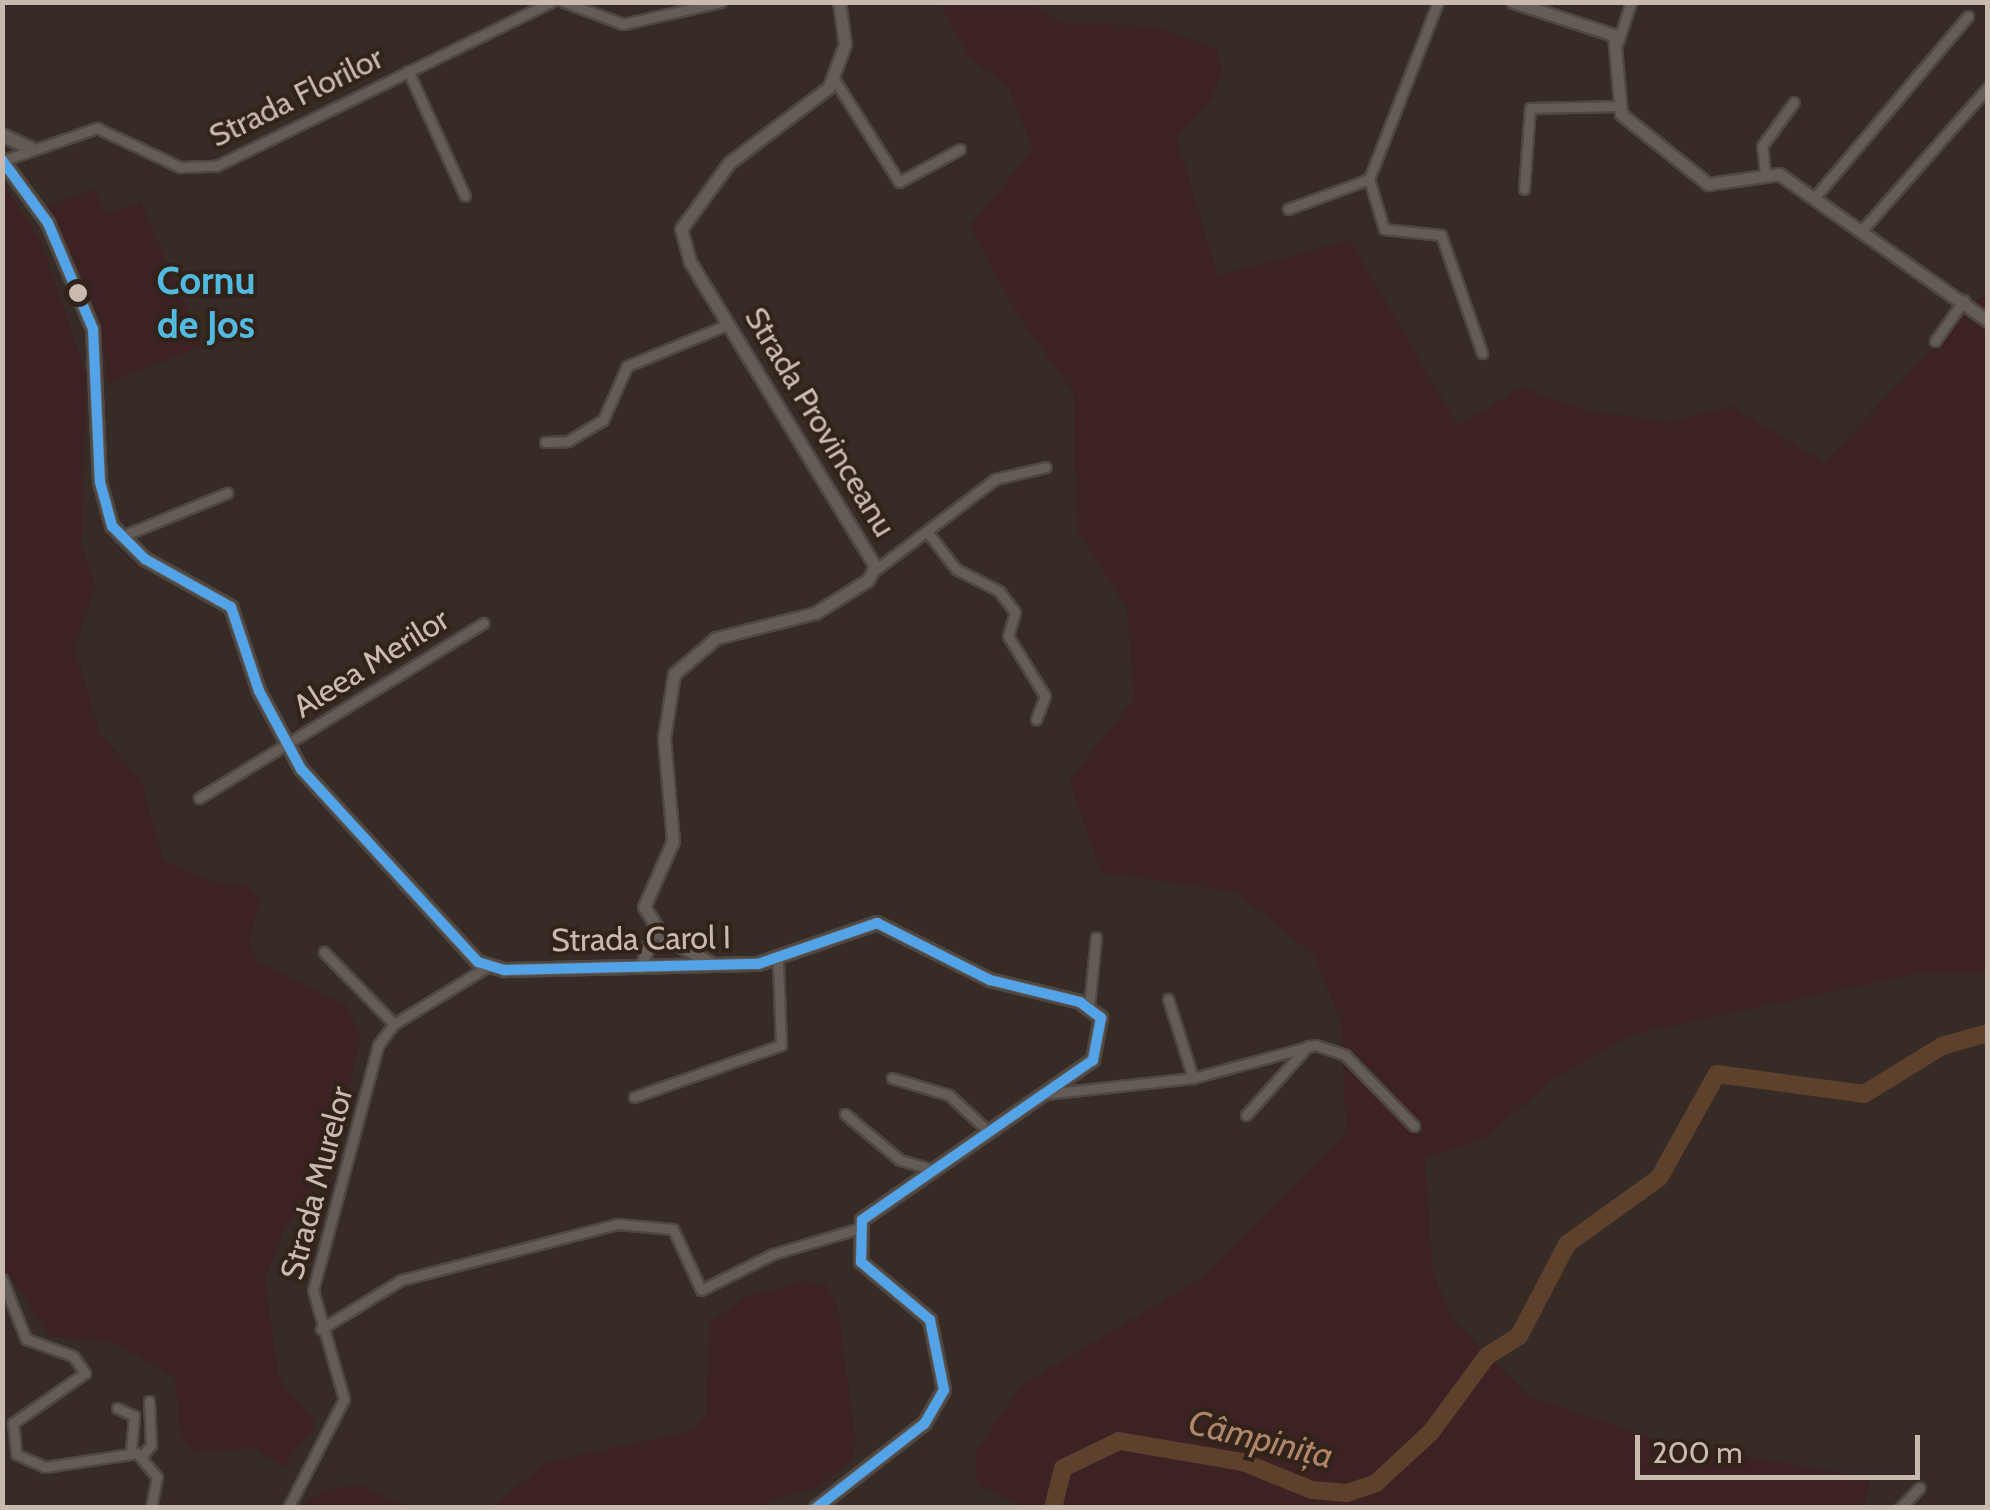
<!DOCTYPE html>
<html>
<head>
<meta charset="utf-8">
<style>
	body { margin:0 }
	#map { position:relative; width:1990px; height:1510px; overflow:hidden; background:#362c25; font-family:Cabin,sans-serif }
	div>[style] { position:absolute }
	.green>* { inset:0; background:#3c2223 }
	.river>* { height:18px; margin:-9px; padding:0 9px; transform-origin:9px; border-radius:9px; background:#5d412d }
	.roads { filter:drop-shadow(2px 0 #4e4742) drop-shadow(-2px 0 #4e4742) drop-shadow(0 2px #4e4742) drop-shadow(0 -2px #4e4742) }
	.minor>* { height:9px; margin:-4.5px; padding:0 4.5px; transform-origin:4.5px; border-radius:4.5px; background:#645c56 }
	.tertiary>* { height:11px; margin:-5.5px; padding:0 5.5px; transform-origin:5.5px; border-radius:5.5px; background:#645c56 }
	.secondary>* { height:12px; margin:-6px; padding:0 6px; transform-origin:6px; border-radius:6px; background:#625a54 }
	.bus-1>* { height:10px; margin:-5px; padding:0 5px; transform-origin:5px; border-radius:5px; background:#53a3e8 }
	.dots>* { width:28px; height:28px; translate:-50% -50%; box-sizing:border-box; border:5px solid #312319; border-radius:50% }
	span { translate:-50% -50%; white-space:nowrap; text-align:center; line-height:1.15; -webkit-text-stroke:8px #312319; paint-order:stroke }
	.street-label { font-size:32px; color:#c8baae }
	.water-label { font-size:35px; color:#b0866b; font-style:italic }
	.quarter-label { font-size:38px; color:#52badf; font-weight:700 }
	.frame { position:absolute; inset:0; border:5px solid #c8baae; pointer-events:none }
	.scale { position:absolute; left:1635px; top:1435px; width:285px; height:45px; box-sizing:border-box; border:5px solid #c8baae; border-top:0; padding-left:12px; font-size:30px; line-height:35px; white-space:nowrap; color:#c8baae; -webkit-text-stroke:8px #312319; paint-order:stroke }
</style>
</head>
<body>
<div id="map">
	<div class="green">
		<div style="clip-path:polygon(947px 3px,1028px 3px,1063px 23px,1154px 26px,1217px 49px,1222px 73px,1212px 99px,1177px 137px,1218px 275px,1350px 240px,1458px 425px,1522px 387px,1587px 411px,1669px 421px,1731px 406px,1824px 462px,1987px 291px,1987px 973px,1921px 973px,1634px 1034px,1553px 1079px,1486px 1138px,1425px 1158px,1433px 1272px,1453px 1319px,1528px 1395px,1652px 1438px,1871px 1479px,1864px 1507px,1028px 1508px,977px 1485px,975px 1452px,1022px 1385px,1196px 1281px,1346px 1131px,1341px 1022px,1314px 956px,1236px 892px,1101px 872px,1069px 780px,1134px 699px,1127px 610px,1077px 529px,1073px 392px,1014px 310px,970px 226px,1033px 149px,1009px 88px,968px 56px,942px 8px)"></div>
		<div style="clip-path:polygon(3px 184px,41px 241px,86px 374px,82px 546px,96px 586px,75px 647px,100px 734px,141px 779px,164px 861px,216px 883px,247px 885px,261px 899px,250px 942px,257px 961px,346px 1005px,361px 1034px,334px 1163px,286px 1226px,265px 1279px,279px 1378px,316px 1424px,283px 1467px,254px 1448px,194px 1452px,180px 1436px,175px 1378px,115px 1343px,49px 1336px,3px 1265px)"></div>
		<div style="clip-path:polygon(94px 189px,105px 213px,141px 202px,203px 346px,108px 383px,100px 326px,47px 206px)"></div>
		<div style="clip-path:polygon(807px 1280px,826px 1285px,838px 1307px,856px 1440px,852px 1459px,818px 1488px,752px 1507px,493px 1507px,544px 1463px,693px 1430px,706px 1415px,709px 1324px,743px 1297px)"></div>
		<div style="clip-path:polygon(360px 1484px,408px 1507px,297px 1507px,325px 1490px)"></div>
	</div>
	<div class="river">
		<div style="left:1053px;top:1508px;width:41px;rotate:-76deg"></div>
		<div style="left:1063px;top:1468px;width:62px;rotate:-25.7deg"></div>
		<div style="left:1119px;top:1441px;width:126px;rotate:9.6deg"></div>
		<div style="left:1243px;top:1462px;width:74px;rotate:22.1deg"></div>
		<div style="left:1312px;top:1490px;width:35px;rotate:5deg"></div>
		<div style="left:1347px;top:1493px;width:31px;rotate:-19deg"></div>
		<div style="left:1376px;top:1483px;width:75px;rotate:-42.8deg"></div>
		<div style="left:1431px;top:1432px;width:94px;rotate:-53.6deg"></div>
		<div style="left:1487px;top:1356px;width:38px;rotate:-32deg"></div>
		<div style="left:1519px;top:1336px;width:104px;rotate:-62.4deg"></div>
		<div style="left:1567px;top:1244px;width:113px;rotate:-35.7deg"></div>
		<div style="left:1659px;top:1178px;width:119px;rotate:-60.9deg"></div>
		<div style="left:1717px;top:1074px;width:148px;rotate:7.7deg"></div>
		<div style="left:1864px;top:1094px;width:92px;rotate:-31.6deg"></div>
		<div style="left:1942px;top:1046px;width:48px;rotate:-15.8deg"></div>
	</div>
	<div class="roads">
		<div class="minor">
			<div style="left:564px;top:2px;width:63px;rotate:20.4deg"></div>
			<div style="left:623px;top:24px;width:100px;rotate:-12.7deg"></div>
			<div style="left:1438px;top:2px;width:190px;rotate:111.3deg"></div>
			<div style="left:1369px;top:179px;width:52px;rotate:73.3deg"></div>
			<div style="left:1384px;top:229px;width:57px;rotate:6deg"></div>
			<div style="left:1441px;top:235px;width:125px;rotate:70.8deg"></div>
			<div style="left:1618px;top:42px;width:42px;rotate:-72deg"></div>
			<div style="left:408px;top:71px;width:137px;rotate:65.5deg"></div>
			<div style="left:834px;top:79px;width:122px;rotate:57.7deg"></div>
			<div style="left:899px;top:182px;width:69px;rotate:-28.4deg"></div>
			<div style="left:2px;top:161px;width:101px;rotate:-19.2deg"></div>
			<div style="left:97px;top:128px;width:92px;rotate:25.2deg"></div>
			<div style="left:180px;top:167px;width:36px;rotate:-2deg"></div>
			<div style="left:216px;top:166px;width:373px;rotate:-26.1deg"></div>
			<div style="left:1765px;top:173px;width:27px;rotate:-96deg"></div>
			<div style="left:1762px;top:146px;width:54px;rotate:-54deg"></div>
			<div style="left:1524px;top:189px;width:81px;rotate:-85.8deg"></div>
			<div style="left:1530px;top:108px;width:88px;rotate:-1.3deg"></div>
			<div style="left:1815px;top:197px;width:237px;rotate:-49.8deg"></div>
			<div style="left:1288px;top:209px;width:86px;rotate:-20.3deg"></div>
			<div style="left:1863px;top:229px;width:189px;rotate:-48.6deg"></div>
			<div style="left:1935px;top:341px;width:50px;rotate:-54.7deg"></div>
			<div style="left:545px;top:442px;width:23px;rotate:-2deg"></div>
			<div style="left:568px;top:441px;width:41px;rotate:-31deg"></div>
			<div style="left:603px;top:420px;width:59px;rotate:-66deg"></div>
			<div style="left:627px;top:366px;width:110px;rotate:-22.4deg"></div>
			<div style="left:928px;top:533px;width:46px;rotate:52.1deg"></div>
			<div style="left:956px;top:569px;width:48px;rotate:27.1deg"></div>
			<div style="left:999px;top:591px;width:26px;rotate:53deg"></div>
			<div style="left:1015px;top:612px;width:25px;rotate:106deg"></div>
			<div style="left:1008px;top:636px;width:70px;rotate:58.3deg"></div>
			<div style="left:1045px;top:696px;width:25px;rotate:111deg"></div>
			<div style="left:120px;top:537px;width:116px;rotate:-22.4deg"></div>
			<div style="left:874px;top:571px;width:152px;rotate:-37.2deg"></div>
			<div style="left:995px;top:479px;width:52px;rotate:-13.2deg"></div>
			<div style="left:199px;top:798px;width:334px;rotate:-31.6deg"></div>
			<div style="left:324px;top:952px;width:100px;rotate:45.8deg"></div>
			<div style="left:1168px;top:999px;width:83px;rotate:72.4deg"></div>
			<div style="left:1089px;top:1006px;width:69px;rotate:-84.2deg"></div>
			<div style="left:892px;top:1078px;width:59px;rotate:16.6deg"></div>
			<div style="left:949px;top:1095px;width:52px;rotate:42.6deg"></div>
			<div style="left:1044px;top:1094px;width:150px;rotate:-6.1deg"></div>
			<div style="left:1193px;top:1078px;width:126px;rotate:-15.1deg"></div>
			<div style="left:1315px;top:1045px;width:32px;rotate:18deg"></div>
			<div style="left:1345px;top:1055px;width:99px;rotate:45.8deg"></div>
			<div style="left:634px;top:1097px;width:156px;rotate:-19.5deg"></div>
			<div style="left:781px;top:1045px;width:83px;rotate:-92.1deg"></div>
			<div style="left:845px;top:1114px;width:72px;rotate:39.9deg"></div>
			<div style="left:900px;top:1160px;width:32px;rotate:16deg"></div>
			<div style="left:1246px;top:1115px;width:93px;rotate:-48.1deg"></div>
			<div style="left:2px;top:1279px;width:65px;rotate:68.2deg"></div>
			<div style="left:26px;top:1339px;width:50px;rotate:19.9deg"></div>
			<div style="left:73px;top:1356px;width:21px;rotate:55deg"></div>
			<div style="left:85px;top:1373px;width:88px;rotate:145.2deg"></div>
			<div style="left:13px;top:1423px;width:31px;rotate:84deg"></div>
			<div style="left:16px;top:1454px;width:32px;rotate:24deg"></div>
			<div style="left:45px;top:1467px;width:93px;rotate:-8.7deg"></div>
			<div style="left:137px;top:1453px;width:31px;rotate:50deg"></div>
			<div style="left:157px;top:1477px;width:32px;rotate:101deg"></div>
			<div style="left:321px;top:1329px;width:94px;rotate:-31.5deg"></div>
			<div style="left:401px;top:1280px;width:223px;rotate:-14.5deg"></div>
			<div style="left:617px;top:1224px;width:56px;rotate:5.1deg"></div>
			<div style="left:673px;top:1229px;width:67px;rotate:65.3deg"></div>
			<div style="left:701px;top:1290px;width:80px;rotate:-26.6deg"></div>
			<div style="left:773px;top:1254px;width:88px;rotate:-16.6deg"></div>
			<div style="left:117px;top:1408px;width:19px;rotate:25deg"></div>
			<div style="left:134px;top:1416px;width:36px;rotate:95deg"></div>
			<div style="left:142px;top:1456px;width:14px;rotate:-51deg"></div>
			<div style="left:151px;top:1445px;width:44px;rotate:-92.6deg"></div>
			<div style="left:288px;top:1508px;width:123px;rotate:-62.8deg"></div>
			<div style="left:344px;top:1399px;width:113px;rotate:-105.9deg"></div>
			<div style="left:313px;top:1290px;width:253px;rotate:-75.1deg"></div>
			<div style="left:378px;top:1045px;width:26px;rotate:-53deg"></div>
			<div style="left:394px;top:1024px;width:109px;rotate:-31.5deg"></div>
			<div style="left:1900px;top:1508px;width:28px;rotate:-46deg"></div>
		</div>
		<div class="tertiary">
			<div style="left:1513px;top:2px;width:106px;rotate:18.1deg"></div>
			<div style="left:1614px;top:35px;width:79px;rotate:84.9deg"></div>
			<div style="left:1621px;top:114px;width:112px;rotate:38.8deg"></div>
			<div style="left:1708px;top:184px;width:72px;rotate:-8deg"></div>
			<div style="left:1779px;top:174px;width:256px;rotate:35.1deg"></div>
			<div style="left:715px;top:965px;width:59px;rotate:-151.7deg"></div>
			<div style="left:663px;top:937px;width:36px;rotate:-122deg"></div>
			<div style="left:644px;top:907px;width:72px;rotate:-66.3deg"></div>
			<div style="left:673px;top:841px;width:103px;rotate:-95deg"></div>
			<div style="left:664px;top:738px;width:65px;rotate:-81.1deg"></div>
			<div style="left:674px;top:674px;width:55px;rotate:-40.6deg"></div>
			<div style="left:716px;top:638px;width:102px;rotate:-14.2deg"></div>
			<div style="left:815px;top:613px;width:62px;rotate:-31.9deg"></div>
			<div style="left:868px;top:580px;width:16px;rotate:-63deg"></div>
			<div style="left:875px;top:566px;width:356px;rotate:-121.3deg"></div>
			<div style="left:690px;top:262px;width:34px;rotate:-105deg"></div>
			<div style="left:681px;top:229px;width:82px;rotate:-54deg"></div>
			<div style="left:729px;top:163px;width:126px;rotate:-37.2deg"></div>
			<div style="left:829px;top:87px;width:46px;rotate:-69.6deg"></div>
			<div style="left:845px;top:44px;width:42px;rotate:-98.1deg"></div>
			<div style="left:641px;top:967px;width:40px;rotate:-71.1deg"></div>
		</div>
		<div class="secondary">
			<div style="left:2px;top:135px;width:33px;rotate:25deg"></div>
			<div style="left:2px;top:160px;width:78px;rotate:53.9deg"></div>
			<div style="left:48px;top:223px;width:115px;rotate:67deg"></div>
			<div style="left:93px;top:329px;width:153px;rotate:87.4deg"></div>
			<div style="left:100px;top:482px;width:46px;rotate:74.7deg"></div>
			<div style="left:112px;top:526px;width:47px;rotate:45deg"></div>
			<div style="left:145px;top:559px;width:98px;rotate:29.2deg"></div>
			<div style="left:231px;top:607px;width:89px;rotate:71.6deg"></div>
			<div style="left:259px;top:691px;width:89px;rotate:61.7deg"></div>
			<div style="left:301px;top:769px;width:262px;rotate:47.5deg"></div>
			<div style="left:478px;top:962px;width:28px;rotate:17deg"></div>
			<div style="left:505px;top:970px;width:253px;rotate:-1.4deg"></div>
			<div style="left:758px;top:964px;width:126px;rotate:-19deg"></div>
			<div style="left:877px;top:923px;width:127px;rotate:26.8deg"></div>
			<div style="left:990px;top:980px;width:93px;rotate:13.7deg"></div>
			<div style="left:1080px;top:1002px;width:26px;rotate:37deg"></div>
			<div style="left:1101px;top:1018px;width:43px;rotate:100.8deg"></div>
			<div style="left:1093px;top:1060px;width:281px;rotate:145.3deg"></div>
			<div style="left:862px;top:1220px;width:42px;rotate:91.4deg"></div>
			<div style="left:861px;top:1262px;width:90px;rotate:40deg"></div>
			<div style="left:930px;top:1320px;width:71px;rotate:78.7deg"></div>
			<div style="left:944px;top:1390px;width:39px;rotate:120deg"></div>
			<div style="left:924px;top:1424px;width:137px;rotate:142.1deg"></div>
		</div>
	</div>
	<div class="bus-1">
		<div style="left:2px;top:160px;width:78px;rotate:53.9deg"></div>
		<div style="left:48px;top:223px;width:115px;rotate:67deg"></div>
		<div style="left:93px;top:329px;width:153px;rotate:87.4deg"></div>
		<div style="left:100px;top:482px;width:46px;rotate:74.7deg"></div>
		<div style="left:112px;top:526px;width:47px;rotate:45deg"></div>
		<div style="left:145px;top:559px;width:98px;rotate:29.2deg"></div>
		<div style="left:231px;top:607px;width:89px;rotate:71.6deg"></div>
		<div style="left:259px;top:691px;width:89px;rotate:61.7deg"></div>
		<div style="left:301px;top:769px;width:262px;rotate:47.5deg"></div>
		<div style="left:478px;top:962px;width:28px;rotate:17deg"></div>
		<div style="left:505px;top:970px;width:253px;rotate:-1.4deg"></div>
		<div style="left:758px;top:964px;width:126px;rotate:-19deg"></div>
		<div style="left:877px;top:923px;width:127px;rotate:26.8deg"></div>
		<div style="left:990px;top:980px;width:93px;rotate:13.7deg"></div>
		<div style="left:1080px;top:1002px;width:26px;rotate:37deg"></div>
		<div style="left:1101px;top:1018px;width:43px;rotate:100.8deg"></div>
		<div style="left:1093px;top:1060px;width:281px;rotate:145.3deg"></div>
		<div style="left:862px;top:1220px;width:42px;rotate:91.4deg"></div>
		<div style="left:861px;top:1262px;width:90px;rotate:40deg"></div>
		<div style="left:930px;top:1320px;width:71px;rotate:78.7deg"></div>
		<div style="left:944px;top:1390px;width:39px;rotate:120deg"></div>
		<div style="left:924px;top:1424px;width:137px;rotate:142.1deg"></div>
	</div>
	<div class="dots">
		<div style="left:78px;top:293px;background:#c8baae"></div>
	</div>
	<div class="street-label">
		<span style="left:296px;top:97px;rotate:-26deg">Strada Florilor</span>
		<span style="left:820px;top:422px;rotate:59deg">Strada Provinceanu</span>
		<span style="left:371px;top:663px;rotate:-32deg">Aleea Merilor</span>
		<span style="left:641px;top:939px;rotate:-1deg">Strada Carol I</span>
		<span style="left:317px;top:1183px;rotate:-75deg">Strada Murelor</span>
	</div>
	<div class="water-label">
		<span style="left:1261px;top:1439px;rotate:14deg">Câmpinița</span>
	</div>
	<div class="quarter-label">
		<span style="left:206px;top:303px">Cornu<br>de Jos</span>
	</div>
	<div class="frame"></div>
	<div class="scale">200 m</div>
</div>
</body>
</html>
